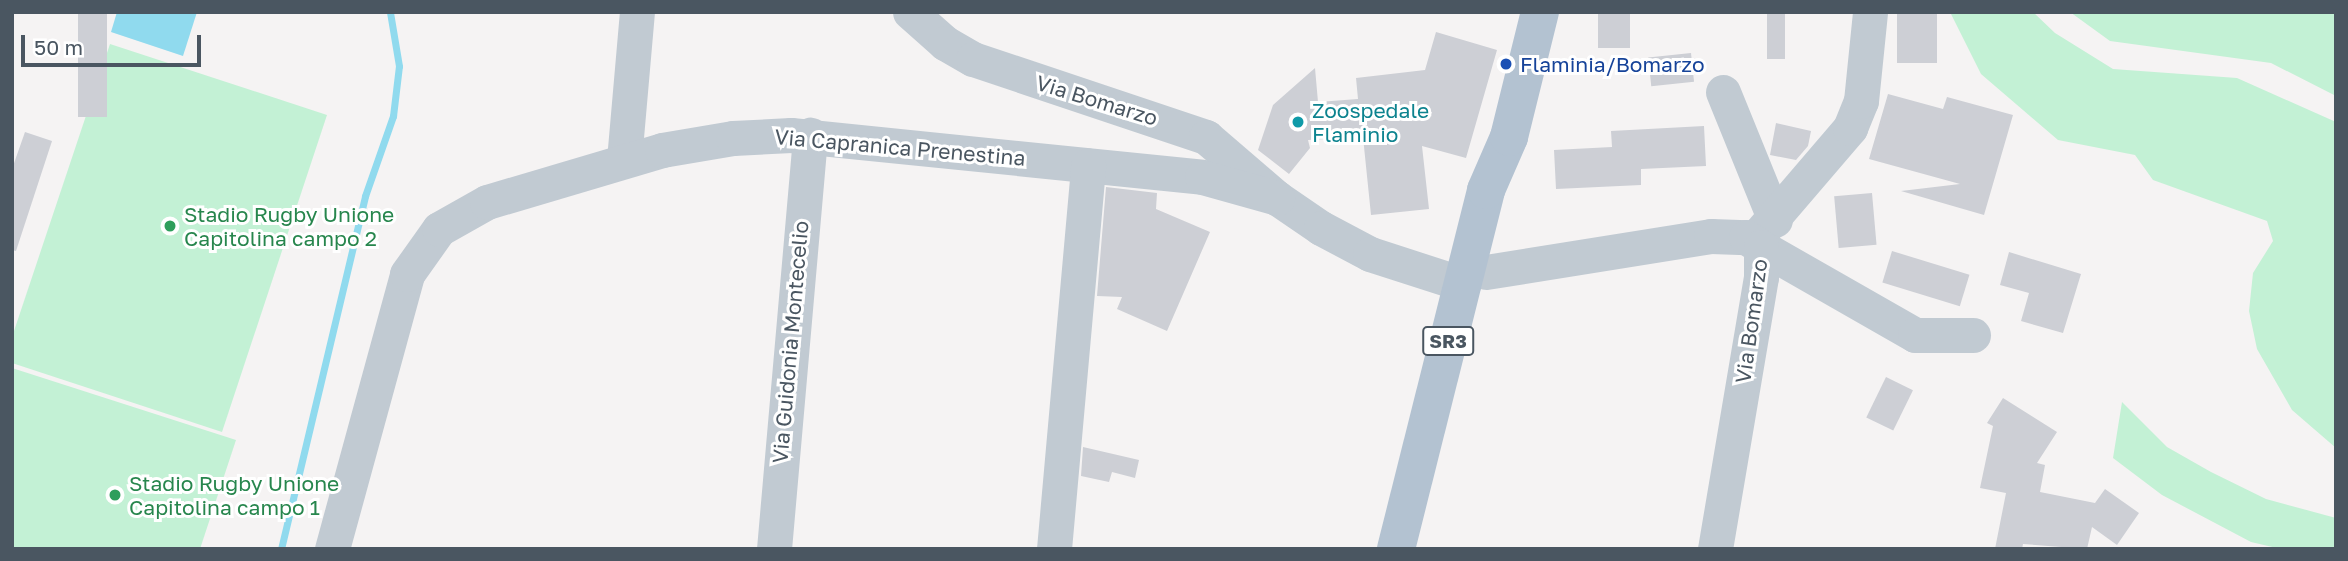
<!DOCTYPE html>
<html>
<head>
<meta charset="utf-8">
<style>
	body { margin:0 }
	#map { position:relative; width:2348px; height:561px; overflow:hidden; background:#f5f3f3; font-family:"Golos Text",sans-serif }
	div>[style] { position:absolute }
	.green>* { inset:0; background:#c3f1d5 }
	.water>* { inset:0; background:#90daee }
	.stream>* { height:7px; margin:-3.5px; padding:0 3.5px; transform-origin:3.5px; border-radius:3.5px; background:#90daee }
	.building>* { inset:0; background:#cdcfd5; transform-origin:0 0 }
	.minor>* { height:35px; margin:-17.5px; padding:0 17.5px; transform-origin:17.5px; border-radius:17.5px; background:#c1cad2 }
	.major>* { height:38px; margin:-19px; padding:0 19px; transform-origin:19px; border-radius:19px; background:#b3c2d1 }
	.dots>* { width:19px; height:19px; translate:-50% -50%; box-sizing:border-box; border:4px solid #fff; border-radius:50% }
	span { translate:-50% -50%; white-space:nowrap; text-align:center; line-height:1.15; -webkit-text-stroke:6px #fff; paint-order:stroke }
	.shield-label span { padding:2px 5px; background:#fff; border:2px solid; border-radius:5px; -webkit-text-stroke-width:0 }
	.shield-label { font-size:19px; color:#4a5661; font-weight:700 }
	.transit-label { font-size:21px; color:#164399 }
	.left { translate:0 -50%; text-align:left }
	.street-label { font-size:21px; color:#4a5661 }
	.culture-label { font-size:21px; color:#0d838f }
	.leisure-label { font-size:21px; color:#27864d }
	.frame { position:absolute; inset:0; border:14px solid #4a5661; pointer-events:none }
	.scale { position:absolute; left:21px; top:35px; width:180px; height:32px; box-sizing:border-box; border:4px solid #4a5661; border-top:0; padding-left:9px; font-size:21px; line-height:24px; white-space:nowrap; color:#4a5661; -webkit-text-stroke:5px #fff; paint-order:stroke }
</style>
</head>
<body>
<div id="map">
	<div class="green">
		<div style="clip-path:polygon(1950px 12px,2033px 12px,2055px 33px,2113px 69px,2237px 78px,2336px 122px,2336px 448px,2292px 410px,2257px 349px,2249px 311px,2253px 273px,2273px 241px,2267px 221px,2153px 180px,2135px 155px,2058px 140px,1981px 74px)"></div>
		<div style="clip-path:polygon(2070px 12px,2336px 12px,2336px 96px,2271px 63px,2110px 41px)"></div>
		<div style="clip-path:polygon(110px 44px,327px 115px,222px 432px,12px 363px,12px 337px)"></div>
		<div style="clip-path:polygon(12px 368px,236px 440px,200px 549px,12px 549px)"></div>
		<div style="clip-path:polygon(2122px 402px,2167px 447px,2211px 472px,2266px 499px,2336px 518px,2336px 549px,2281px 549px,2251px 542px,2162px 495px,2113px 458px)"></div>
	</div>
	<div class="water">
		<div style="clip-path:polygon(117px 12px,197px 12px,183px 56px,111px 32px)"></div>
	</div>
	<div class="stream">
		<div style="left:281px;top:549px;width:363px;rotate:-76.6deg"></div>
		<div style="left:365px;top:196px;width:85px;rotate:-70.7deg"></div>
		<div style="left:393px;top:116px;width:50px;rotate:-83.2deg"></div>
		<div style="left:399px;top:66px;width:55px;rotate:-99.5deg"></div>
	</div>
	<div class="building">
		<div style="left:78px;top:12px;width:29px;height:105px"></div>
		<div style="left:1598px;top:12px;width:32px;height:36px"></div>
		<div style="left:1767px;top:12px;width:18px;height:47px"></div>
		<div style="left:1897px;top:12px;width:40px;height:51px"></div>
		<div style="clip-path:polygon(1436px 32px,1497px 50px,1466px 158px,1422px 146px,1429px 209px,1371px 215px,1363px 137px,1308px 140px,1310px 148px,1289px 174px,1258px 150px,1273px 105px,1315px 68px,1318px 102px,1358px 99px,1356px 78px,1425px 70px)"></div>
		<div style="left:1691px;top:53px;width:29px;height:43px;rotate:84deg"></div>
		<div style="clip-path:polygon(1888px 94px,1943px 109px,1947px 97px,2013px 115px,1984px 215px,1901px 191px,1960px 184px,1869px 159px)"></div>
		<div style="clip-path:polygon(1776px 123px,1811px 131px,1808px 146px,1796px 160px,1770px 155px)"></div>
		<div style="clip-path:polygon(1704px 126px,1706px 166px,1641px 169px,1641px 185px,1556px 189px,1554px 150px,1612px 147px,1611px 131px)"></div>
		<div style="clip-path:polygon(25px 132px,52px 141px,16px 251px,12px 250px,12px 169px)"></div>
		<div style="clip-path:polygon(1106px 187px,1157px 193px,1156px 209px,1210px 232px,1167px 331px,1117px 309px,1122px 297px,1097px 296px)"></div>
		<div style="left:1872px;top:193px;width:52px;height:38px;rotate:85deg"></div>
		<div style="left:1892px;top:251px;width:81px;height:33px;rotate:17deg"></div>
		<div style="clip-path:polygon(2009px 252px,2081px 274px,2063px 333px,2021px 321px,2029px 293px,2000px 285px)"></div>
		<div style="left:1886px;top:377px;width:30px;height:45px;rotate:26deg"></div>
		<div style="clip-path:polygon(2003px 398px,2057px 432px,2037px 463px,2045px 465px,2040px 492px,2095px 503px,2105px 489px,2139px 513px,2117px 545px,2092px 527px,2087px 549px,2023px 544px,2022px 549px,1995px 549px,2006px 493px,1980px 488px,1993px 426px,1987px 423px)"></div>
		<div style="clip-path:polygon(1083px 447px,1139px 460px,1135px 478px,1112px 472px,1109px 482px,1081px 476px)"></div>
	</div>
	<div class="minor">
		<div style="left:910px;top:12px;width:47px;rotate:41.5deg"></div>
		<div style="left:945px;top:43px;width:32px;rotate:30deg"></div>
		<div style="left:973px;top:59px;width:246px;rotate:18.5deg"></div>
		<div style="left:1206px;top:137px;width:94px;rotate:40.7deg"></div>
		<div style="left:1277px;top:198px;width:53px;rotate:34.3deg"></div>
		<div style="left:1321px;top:228px;width:55px;rotate:28deg"></div>
		<div style="left:1370px;top:254px;width:98px;rotate:17.9deg"></div>
		<div style="left:1723px;top:92px;width:138px;rotate:67.9deg"></div>
		<div style="left:624px;top:160px;width:149px;rotate:-85deg"></div>
		<div style="left:1754px;top:240px;width:148px;rotate:-49.4deg"></div>
		<div style="left:1850px;top:128px;width:29px;rotate:-68deg"></div>
		<div style="left:1861px;top:101px;width:89px;rotate:-84.2deg"></div>
		<div style="left:1761px;top:247px;width:177px;rotate:29.7deg"></div>
		<div style="left:1915px;top:335px;width:58px"></div>
		<div style="left:1486px;top:272px;width:228px;rotate:-9.1deg"></div>
		<div style="left:1711px;top:236px;width:35px;rotate:2deg"></div>
		<div style="left:1746px;top:237px;width:18px;rotate:34deg"></div>
		<div style="left:1761px;top:247px;width:30px;rotate:90deg"></div>
		<div style="left:1761px;top:277px;width:276px;rotate:99.6deg"></div>
		<div style="left:332px;top:549px;width:285px;rotate:-74.7deg"></div>
		<div style="left:407px;top:274px;width:55px;rotate:-54.6deg"></div>
		<div style="left:439px;top:229px;width:55px;rotate:-29.4deg"></div>
		<div style="left:487px;top:202px;width:183px;rotate:-16.5deg"></div>
		<div style="left:662px;top:150px;width:72px;rotate:-9.6deg"></div>
		<div style="left:733px;top:138px;width:58px;rotate:-3deg"></div>
		<div style="left:791px;top:135px;width:413px;rotate:5.8deg"></div>
		<div style="left:1202px;top:177px;width:78px;rotate:15.6deg"></div>
		<div style="left:774px;top:549px;width:416px;rotate:-85deg"></div>
		<div style="left:1054px;top:549px;width:385px;rotate:-84.9deg"></div>
	</div>
	<div class="major">
		<div style="left:1396px;top:549px;width:370px;rotate:-75.9deg"></div>
		<div style="left:1486px;top:190px;width:58px;rotate:-66.5deg"></div>
		<div style="left:1509px;top:137px;width:129px;rotate:-76.1deg"></div>
	</div>
	<div class="dots">
		<div style="left:1506px;top:64px;background:#1a4fb4"></div>
		<div style="left:1298px;top:122px;background:#0f9aa8"></div>
		<div style="left:170px;top:226px;background:#2e9e5b"></div>
		<div style="left:115px;top:495px;background:#2e9e5b"></div>
	</div>
	<div class="shield-label">
		<span style="left:1448px;top:341px">SR3</span>
	</div>
	<div class="transit-label">
		<span class="left" style="left:1520px;top:64px">Flaminia/Bomarzo</span>
	</div>
	<div class="street-label">
		<span style="left:1097px;top:100px;rotate:17deg">Via Bomarzo</span>
		<span style="left:900px;top:147px;rotate:5deg">Via Capranica Prenestina</span>
		<span style="left:1751px;top:321px;rotate:-82deg">Via Bomarzo</span>
		<span style="left:790px;top:342px;rotate:-85deg">Via Guidonia Montecelio</span>
	</div>
	<div class="culture-label">
		<span class="left" style="left:1312px;top:122px">Zoospedale<br>Flaminio</span>
	</div>
	<div class="leisure-label">
		<span class="left" style="left:184px;top:226px">Stadio Rugby Unione<br>Capitolina campo 2</span>
		<span class="left" style="left:129px;top:495px">Stadio Rugby Unione<br>Capitolina campo 1</span>
	</div>
	<div class="frame"></div>
	<div class="scale">50 m</div>
</div>
</body>
</html>
